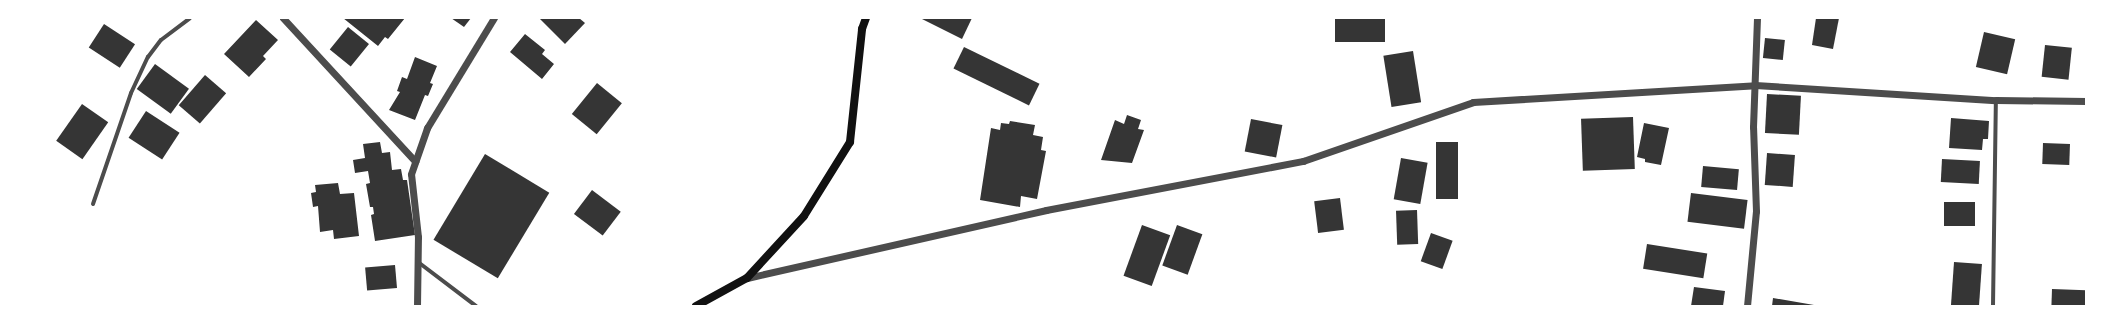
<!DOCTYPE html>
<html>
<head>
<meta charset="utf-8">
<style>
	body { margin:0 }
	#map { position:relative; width:2104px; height:324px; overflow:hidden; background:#fff; font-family:Helvetica,sans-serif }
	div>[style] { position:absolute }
	.building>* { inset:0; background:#353535; transform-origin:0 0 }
	.minor>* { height:4px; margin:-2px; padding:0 2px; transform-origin:2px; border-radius:2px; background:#4c4c4c }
	.tertiary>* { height:7px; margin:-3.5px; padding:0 3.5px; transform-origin:3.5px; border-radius:3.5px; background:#4c4c4c }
	.secondary>* { height:8px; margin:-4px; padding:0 4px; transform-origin:4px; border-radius:4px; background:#111 }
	span { translate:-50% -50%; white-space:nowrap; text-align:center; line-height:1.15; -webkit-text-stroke:3.5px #fff; paint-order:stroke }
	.frame { position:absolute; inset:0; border:19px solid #fff; pointer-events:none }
</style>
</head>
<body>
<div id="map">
	<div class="building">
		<div style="clip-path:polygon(343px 18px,405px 18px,388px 39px,385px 37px,378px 46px)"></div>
		<div style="clip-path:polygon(451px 18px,471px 18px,464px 27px)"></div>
		<div style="clip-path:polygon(539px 18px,579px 18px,585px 23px,565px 44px)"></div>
		<div style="clip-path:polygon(920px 18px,972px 18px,962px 39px)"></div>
		<div style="left:1335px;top:18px;width:50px;height:24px"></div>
		<div style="clip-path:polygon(1816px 18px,1839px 18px,1833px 49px,1812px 45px)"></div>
		<div style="clip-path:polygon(256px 20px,278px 40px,263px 56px,266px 59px,249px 77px,224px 54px)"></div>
		<div style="left:104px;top:24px;width:37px;height:28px;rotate:33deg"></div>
		<div style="left:348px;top:27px;width:27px;height:29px;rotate:39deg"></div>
		<div style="left:1984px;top:32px;width:32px;height:36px;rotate:13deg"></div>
		<div style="clip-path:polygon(525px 34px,545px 50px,542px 54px,554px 64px,542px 79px,510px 52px)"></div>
		<div style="left:1765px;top:38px;width:20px;height:20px;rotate:6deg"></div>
		<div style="left:2045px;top:45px;width:27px;height:32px;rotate:6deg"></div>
		<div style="left:964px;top:47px;width:84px;height:24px;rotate:26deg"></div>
		<div style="left:1413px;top:51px;width:52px;height:30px;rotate:81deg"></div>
		<div style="clip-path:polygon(415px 57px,437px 66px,430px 83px,433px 84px,428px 96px,425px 95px,415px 120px,389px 110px,400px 92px,397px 91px,402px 77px,407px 79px)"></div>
		<div style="left:155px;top:64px;width:42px;height:31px;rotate:36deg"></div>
		<div style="left:205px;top:75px;width:28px;height:40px;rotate:41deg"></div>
		<div style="left:597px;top:83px;width:32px;height:40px;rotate:39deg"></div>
		<div style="left:1767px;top:94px;width:34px;height:39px;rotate:3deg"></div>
		<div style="left:82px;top:104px;width:32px;height:45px;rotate:35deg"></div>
		<div style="left:146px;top:111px;width:40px;height:32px;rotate:33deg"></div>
		<div style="clip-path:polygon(1127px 115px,1141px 120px,1138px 129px,1144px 130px,1132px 163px,1101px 160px,1115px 120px,1124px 124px)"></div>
		<div style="left:1633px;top:117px;width:52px;height:52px;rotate:88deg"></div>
		<div style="clip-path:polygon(1951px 118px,1989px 121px,1988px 139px,1983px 139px,1982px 150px,1949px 148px)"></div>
		<div style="left:1251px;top:119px;width:32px;height:33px;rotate:11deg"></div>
		<div style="clip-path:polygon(1010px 121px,1035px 125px,1033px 135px,1043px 137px,1041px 150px,1046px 151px,1037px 199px,1021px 196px,1020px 207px,980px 200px,991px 128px,1000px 130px,1001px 123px,1009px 124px)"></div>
		<div style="clip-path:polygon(1644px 123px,1669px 128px,1661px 165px,1645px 162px,1645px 159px,1637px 157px)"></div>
		<div style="clip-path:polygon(380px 142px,382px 153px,390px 152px,392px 170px,401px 169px,403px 180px,407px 180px,415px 235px,375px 241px,371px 215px,374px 214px,373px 207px,370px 207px,366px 184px,370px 183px,368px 171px,355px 173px,353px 160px,365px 158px,363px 144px)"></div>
		<div style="left:1436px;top:142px;width:22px;height:57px"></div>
		<div style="left:2043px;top:143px;width:27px;height:21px;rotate:2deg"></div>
		<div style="left:1767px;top:153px;width:28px;height:32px;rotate:4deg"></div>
		<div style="left:485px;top:154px;width:75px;height:100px;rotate:31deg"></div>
		<div style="left:1401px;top:158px;width:27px;height:42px;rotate:10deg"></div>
		<div style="left:1942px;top:159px;width:38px;height:23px;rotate:3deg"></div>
		<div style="left:1703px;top:166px;width:36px;height:21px;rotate:5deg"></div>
		<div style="clip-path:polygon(338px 183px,340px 194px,354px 193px,359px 236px,334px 239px,333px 230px,320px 232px,318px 206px,313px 207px,311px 193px,316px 192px,315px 185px)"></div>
		<div style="left:592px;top:190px;width:36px;height:30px;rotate:37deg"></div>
		<div style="left:1691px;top:193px;width:57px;height:29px;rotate:7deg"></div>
		<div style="left:1340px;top:198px;width:32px;height:26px;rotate:83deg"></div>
		<div style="left:1944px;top:202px;width:31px;height:24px"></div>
		<div style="left:1417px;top:210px;width:34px;height:21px;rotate:88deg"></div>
		<div style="left:1142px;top:225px;width:30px;height:54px;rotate:20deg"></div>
		<div style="left:1177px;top:225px;width:27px;height:43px;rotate:20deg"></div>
		<div style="left:1431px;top:233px;width:23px;height:30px;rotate:20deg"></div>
		<div style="left:1647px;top:244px;width:61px;height:25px;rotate:9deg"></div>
		<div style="left:1954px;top:262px;width:28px;height:44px;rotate:4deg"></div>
		<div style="left:395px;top:265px;width:23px;height:30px;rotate:85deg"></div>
		<div style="clip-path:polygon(1694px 287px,1725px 291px,1723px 306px,1691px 306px)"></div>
		<div style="left:2052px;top:289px;width:34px;height:17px;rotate:2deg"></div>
		<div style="clip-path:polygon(1773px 298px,1814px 305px,1814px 306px,1772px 306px)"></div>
	</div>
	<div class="minor">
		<div style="left:93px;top:204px;width:117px;rotate:-71.1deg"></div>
		<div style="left:131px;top:93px;width:40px;rotate:-65deg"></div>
		<div style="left:148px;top:57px;width:21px;rotate:-53deg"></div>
		<div style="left:161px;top:40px;width:36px;rotate:-37deg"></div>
		<div style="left:418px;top:262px;width:73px;rotate:37.2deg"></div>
		<div style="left:1993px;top:306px;width:206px;rotate:-89.2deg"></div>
	</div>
	<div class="tertiary">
		<div style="left:283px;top:18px;width:195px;rotate:47.3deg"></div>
		<div style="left:747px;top:278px;width:307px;rotate:-12.8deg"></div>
		<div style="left:1046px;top:210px;width:262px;rotate:-10.8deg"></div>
		<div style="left:1303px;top:161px;width:180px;rotate:-19.1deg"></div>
		<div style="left:1473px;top:102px;width:283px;rotate:-3.4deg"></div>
		<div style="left:1755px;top:85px;width:241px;rotate:3.6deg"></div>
		<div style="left:1996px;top:100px;width:90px;rotate:0.6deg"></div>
		<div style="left:417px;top:306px;width:69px;rotate:-89.2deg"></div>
		<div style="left:418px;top:237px;width:63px;rotate:-96.3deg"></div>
		<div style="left:411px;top:174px;width:49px;rotate:-70.8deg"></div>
		<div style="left:427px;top:128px;width:129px;rotate:-58.7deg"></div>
		<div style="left:1747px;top:306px;width:95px;rotate:-84.6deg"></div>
		<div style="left:1756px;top:211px;width:84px;rotate:-92deg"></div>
		<div style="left:1753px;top:127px;width:109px;rotate:-87.9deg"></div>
	</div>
	<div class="secondary">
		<div style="left:696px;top:306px;width:58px;rotate:-28.8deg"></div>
		<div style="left:747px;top:278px;width:84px;rotate:-47.4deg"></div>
		<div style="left:804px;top:216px;width:87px;rotate:-58.1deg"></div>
		<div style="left:850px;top:142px;width:114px;rotate:-83.9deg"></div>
		<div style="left:862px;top:29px;width:12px;rotate:-70deg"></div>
	</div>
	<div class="frame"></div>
</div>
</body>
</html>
